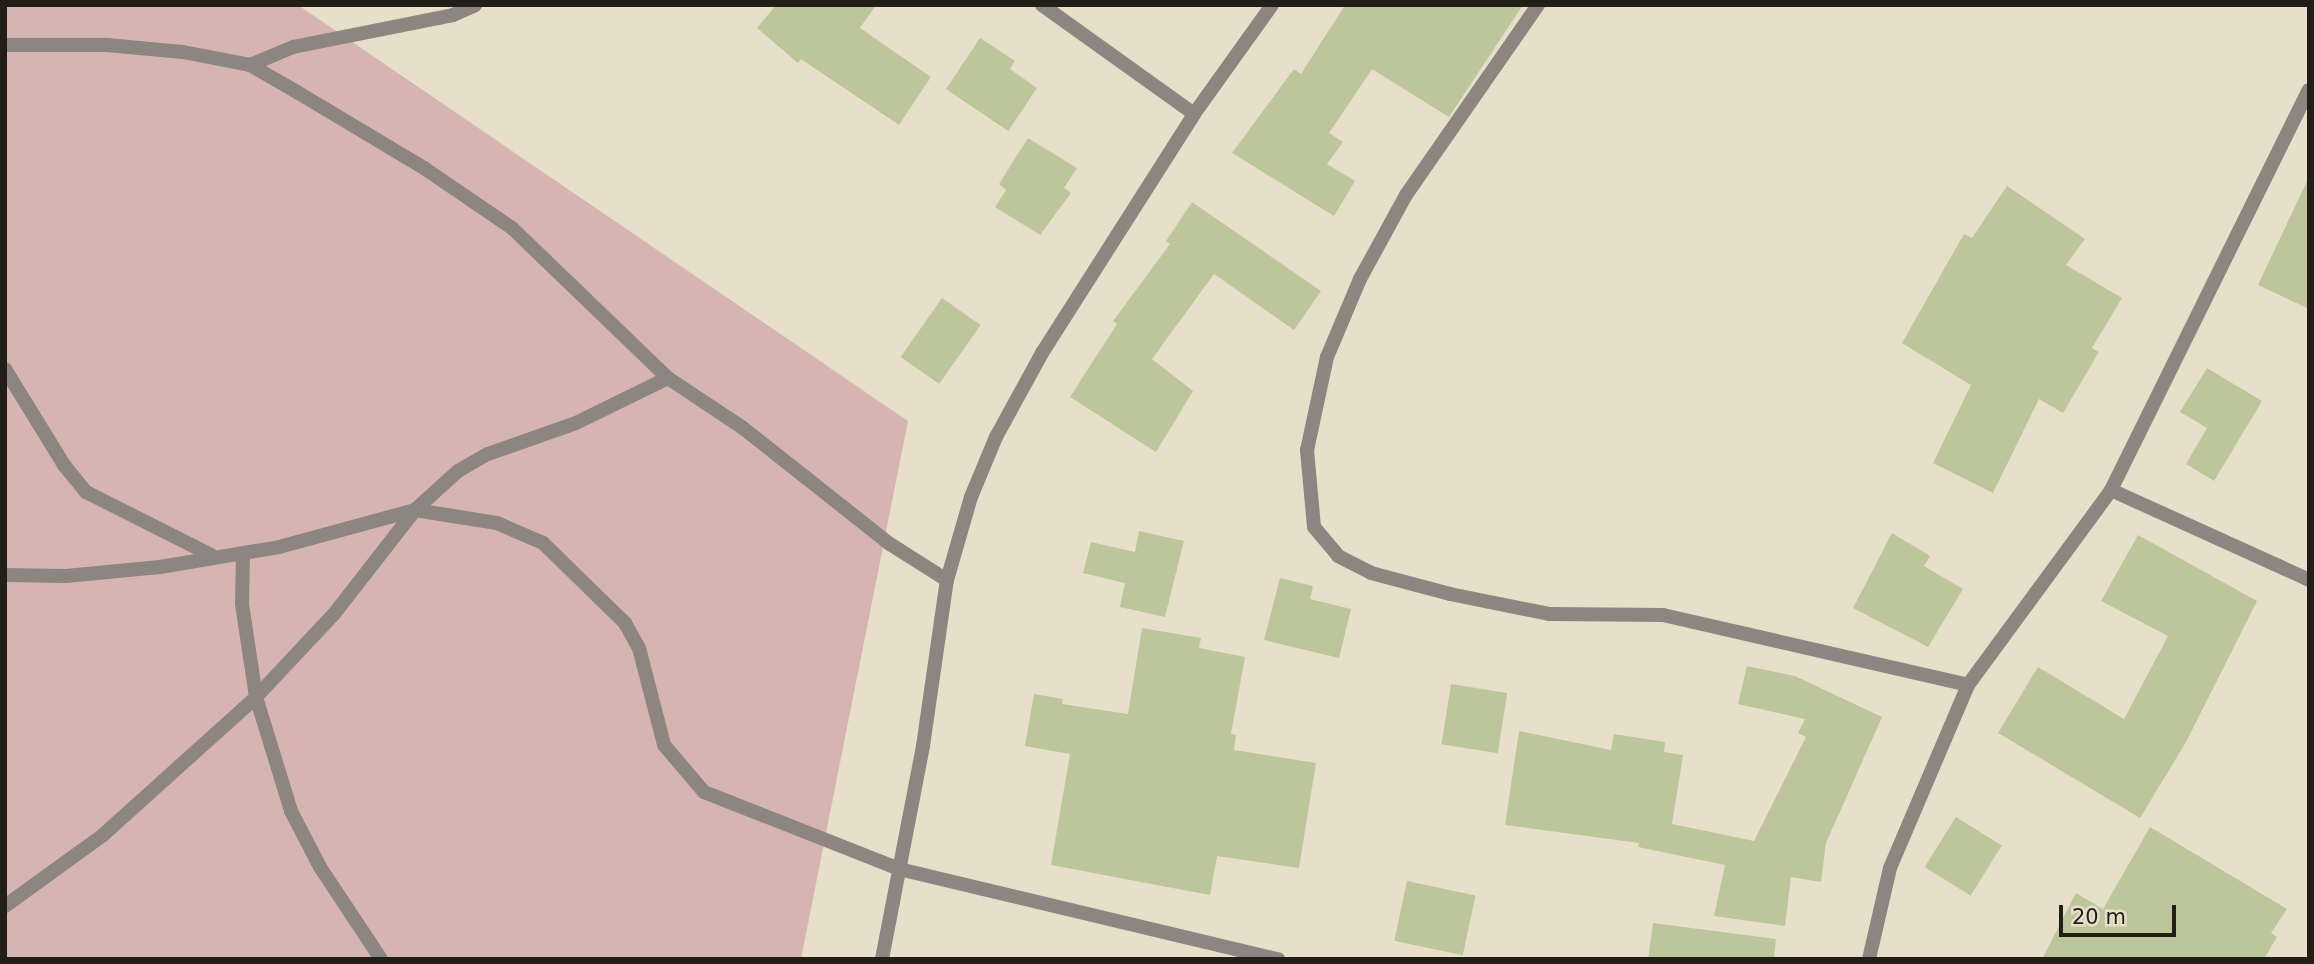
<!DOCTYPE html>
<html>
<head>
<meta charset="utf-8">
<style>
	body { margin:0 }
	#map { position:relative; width:2314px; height:964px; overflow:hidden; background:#e8dfcb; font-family:"DejaVu Sans",sans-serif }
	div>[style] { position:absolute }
	.green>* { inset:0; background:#d6b4b2 }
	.building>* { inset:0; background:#bdc69b; transform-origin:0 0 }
	.lane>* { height:14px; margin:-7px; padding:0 7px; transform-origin:7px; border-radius:7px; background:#8d8580 }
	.street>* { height:14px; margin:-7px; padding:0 7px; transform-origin:7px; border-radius:7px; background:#8d8580 }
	span { translate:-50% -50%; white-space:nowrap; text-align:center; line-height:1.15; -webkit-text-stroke:5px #e8dfcb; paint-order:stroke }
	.frame { position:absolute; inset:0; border:7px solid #211e17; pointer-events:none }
	.scale { position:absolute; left:2059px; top:905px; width:117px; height:32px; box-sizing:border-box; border:4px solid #211e17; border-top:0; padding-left:9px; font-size:21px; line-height:24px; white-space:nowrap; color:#211e17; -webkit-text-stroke:5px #e8dfcb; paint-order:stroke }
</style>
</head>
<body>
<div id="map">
	<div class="green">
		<div style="clip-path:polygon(5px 5px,298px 5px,908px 421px,801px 959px,5px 959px)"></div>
	</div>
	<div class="building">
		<div style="clip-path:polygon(776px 5px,876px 5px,860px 28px,931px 77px,899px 125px,801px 59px,798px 63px,757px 28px)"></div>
		<div style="clip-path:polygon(1345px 5px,1523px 5px,1449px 117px,1372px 69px,1329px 133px,1343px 142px,1327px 164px,1355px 181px,1334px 216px,1232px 153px,1294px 69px,1301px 74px)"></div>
		<div style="clip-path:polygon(980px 38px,1015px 61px,1010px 69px,1037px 88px,1008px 131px,946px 89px)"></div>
		<div style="clip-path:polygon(1028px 138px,1077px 168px,1064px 188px,1071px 193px,1040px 235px,995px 207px,1006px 190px,999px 184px)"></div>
		<div style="clip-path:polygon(2309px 177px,2309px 309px,2258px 285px)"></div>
		<div style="clip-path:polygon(2007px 186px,2085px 239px,2066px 265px,2122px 298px,2092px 348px,2099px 352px,2063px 413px,2039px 399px,1993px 493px,1933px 463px,1971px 385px,1902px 343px,1964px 234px,1972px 238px)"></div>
		<div style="clip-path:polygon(1192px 202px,1321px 291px,1294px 330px,1214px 274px,1152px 359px,1193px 391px,1156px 452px,1070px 397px,1117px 324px,1113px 321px,1170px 244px,1166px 241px)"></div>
		<div style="left:942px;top:298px;width:47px;height:72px;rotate:35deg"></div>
		<div style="clip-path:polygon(2207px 368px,2262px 401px,2214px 481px,2186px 464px,2207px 428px,2180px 412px)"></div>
		<div style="clip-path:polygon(1139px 531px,1184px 541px,1165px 617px,1120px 607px,1125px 583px,1083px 573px,1091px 542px,1135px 552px)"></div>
		<div style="clip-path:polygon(1892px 533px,1930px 556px,1924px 566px,1963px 589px,1928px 647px,1853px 608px)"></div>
		<div style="clip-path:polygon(2138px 535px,2257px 601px,2186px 742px,2140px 818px,1998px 733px,2038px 667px,2124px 719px,2168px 636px,2101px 601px)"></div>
		<div style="clip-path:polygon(1280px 578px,1313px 586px,1310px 599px,1351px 609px,1339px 658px,1264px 640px)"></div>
		<div style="clip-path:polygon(1142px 628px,1201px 638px,1199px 648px,1245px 657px,1231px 734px,1236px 735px,1234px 750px,1316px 763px,1299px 868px,1217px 856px,1210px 895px,1051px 865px,1070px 754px,1025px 746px,1034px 694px,1063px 699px,1062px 704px,1128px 714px)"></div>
		<div style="clip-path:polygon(1747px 666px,1795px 676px,1882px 717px,1826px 843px,1821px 882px,1791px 877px,1785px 926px,1714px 916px,1725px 865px,1638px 847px,1639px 843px,1505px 825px,1519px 731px,1611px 750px,1614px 734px,1665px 742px,1664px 752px,1683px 755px,1672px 824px,1754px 841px,1806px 737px,1798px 733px,1805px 719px,1738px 704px)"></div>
		<div style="left:1451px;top:684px;width:57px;height:61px;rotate:9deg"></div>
		<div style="left:1956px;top:817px;width:54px;height:59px;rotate:32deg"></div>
		<div style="clip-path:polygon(2150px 827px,2287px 909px,2271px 933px,2277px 937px,2264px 959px,2042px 959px,2076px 893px,2103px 909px)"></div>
		<div style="left:1407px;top:881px;width:70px;height:61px;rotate:12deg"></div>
		<div style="clip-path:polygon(1653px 923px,1776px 939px,1774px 959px,1648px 959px)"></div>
	</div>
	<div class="lane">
		<div style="left:5px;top:45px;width:102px"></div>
		<div style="left:107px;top:45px;width:76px;rotate:5.3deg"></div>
		<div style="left:183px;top:52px;width:68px;rotate:11deg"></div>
		<div style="left:250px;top:65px;width:54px;rotate:29.9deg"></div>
		<div style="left:297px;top:92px;width:148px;rotate:30.9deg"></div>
		<div style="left:424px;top:168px;width:107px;rotate:34.3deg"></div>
		<div style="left:512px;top:228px;width:216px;rotate:43.9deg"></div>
		<div style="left:668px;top:378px;width:90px;rotate:33.7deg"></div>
		<div style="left:743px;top:428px;width:187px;rotate:38.3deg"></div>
		<div style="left:890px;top:544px;width:67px;rotate:32.3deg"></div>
		<div style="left:5px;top:369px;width:113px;rotate:58.4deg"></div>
		<div style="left:64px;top:465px;width:35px;rotate:51deg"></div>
		<div style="left:86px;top:492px;width:140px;rotate:26.7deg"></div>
		<div style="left:243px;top:553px;width:51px;rotate:91.1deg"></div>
		<div style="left:242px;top:604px;width:94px;rotate:81.4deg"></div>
		<div style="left:256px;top:697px;width:119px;rotate:72.9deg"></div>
		<div style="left:291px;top:811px;width:63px;rotate:62.6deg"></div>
		<div style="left:320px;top:867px;width:110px;rotate:56.5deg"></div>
		<div style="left:5px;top:575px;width:61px;rotate:0.9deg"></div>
		<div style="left:66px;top:576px;width:94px;rotate:-5.5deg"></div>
		<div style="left:160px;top:567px;width:121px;rotate:-9.5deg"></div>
		<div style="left:279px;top:547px;width:141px;rotate:-15.2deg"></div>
		<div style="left:415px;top:510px;width:83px;rotate:9deg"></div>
		<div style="left:497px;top:523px;width:50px;rotate:23.5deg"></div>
		<div style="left:543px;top:543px;width:115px;rotate:44.3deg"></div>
		<div style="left:625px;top:623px;width:29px;rotate:61deg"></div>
		<div style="left:639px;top:648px;width:100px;rotate:75.5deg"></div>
		<div style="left:664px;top:745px;width:62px;rotate:49.6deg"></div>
		<div style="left:704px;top:792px;width:210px;rotate:21.5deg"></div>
		<div style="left:5px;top:906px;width:121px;rotate:-35.9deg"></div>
		<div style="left:103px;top:835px;width:206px;rotate:-42deg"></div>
		<div style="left:256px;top:697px;width:114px;rotate:-46.8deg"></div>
		<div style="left:334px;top:614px;width:132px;rotate:-52.1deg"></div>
		<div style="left:415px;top:510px;width:58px;rotate:-42.2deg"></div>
		<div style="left:458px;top:471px;width:34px;rotate:-30deg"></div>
		<div style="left:488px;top:454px;width:93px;rotate:-19.4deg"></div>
		<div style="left:576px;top:423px;width:102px;rotate:-26.1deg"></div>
	</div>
	<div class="street">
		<div style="left:1042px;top:5px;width:187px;rotate:35.6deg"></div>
		<div style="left:1538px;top:5px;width:231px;rotate:124.8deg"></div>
		<div style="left:1406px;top:195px;width:96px;rotate:118.7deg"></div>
		<div style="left:1360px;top:279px;width:85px;rotate:112.9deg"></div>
		<div style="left:1327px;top:357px;width:95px;rotate:102.1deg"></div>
		<div style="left:1307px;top:450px;width:77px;rotate:84.8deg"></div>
		<div style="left:1314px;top:527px;width:38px;rotate:50deg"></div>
		<div style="left:1338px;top:556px;width:37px;rotate:27deg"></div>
		<div style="left:1371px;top:573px;width:82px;rotate:14.9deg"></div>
		<div style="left:1450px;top:594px;width:101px;rotate:11.4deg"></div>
		<div style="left:1549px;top:614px;width:114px;rotate:0.5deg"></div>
		<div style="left:1663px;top:615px;width:313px;rotate:12.9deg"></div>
		<div style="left:250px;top:65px;width:47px;rotate:-22.7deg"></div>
		<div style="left:293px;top:47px;width:163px;rotate:-11.3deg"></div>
		<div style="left:453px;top:15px;width:24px;rotate:-24deg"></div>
		<div style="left:2111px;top:490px;width:217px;rotate:24.4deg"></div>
		<div style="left:899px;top:869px;width:390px;rotate:13.4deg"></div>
		<div style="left:882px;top:959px;width:217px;rotate:-79.1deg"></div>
		<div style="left:923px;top:746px;width:168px;rotate:-81.8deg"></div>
		<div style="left:947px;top:580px;width:86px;rotate:-73.9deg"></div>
		<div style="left:971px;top:497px;width:65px;rotate:-67.4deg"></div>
		<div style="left:996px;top:437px;width:96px;rotate:-61.3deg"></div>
		<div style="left:1042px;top:353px;width:283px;rotate:-57.5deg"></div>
		<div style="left:1194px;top:114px;width:134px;rotate:-54.4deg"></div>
		<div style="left:1869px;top:959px;width:93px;rotate:-77deg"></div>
		<div style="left:1890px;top:868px;width:199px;rotate:-66.9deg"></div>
		<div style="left:1968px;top:685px;width:242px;rotate:-53.7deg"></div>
		<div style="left:2111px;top:490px;width:446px;rotate:-63.7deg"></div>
	</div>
	<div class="frame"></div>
	<div class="scale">20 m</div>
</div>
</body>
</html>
